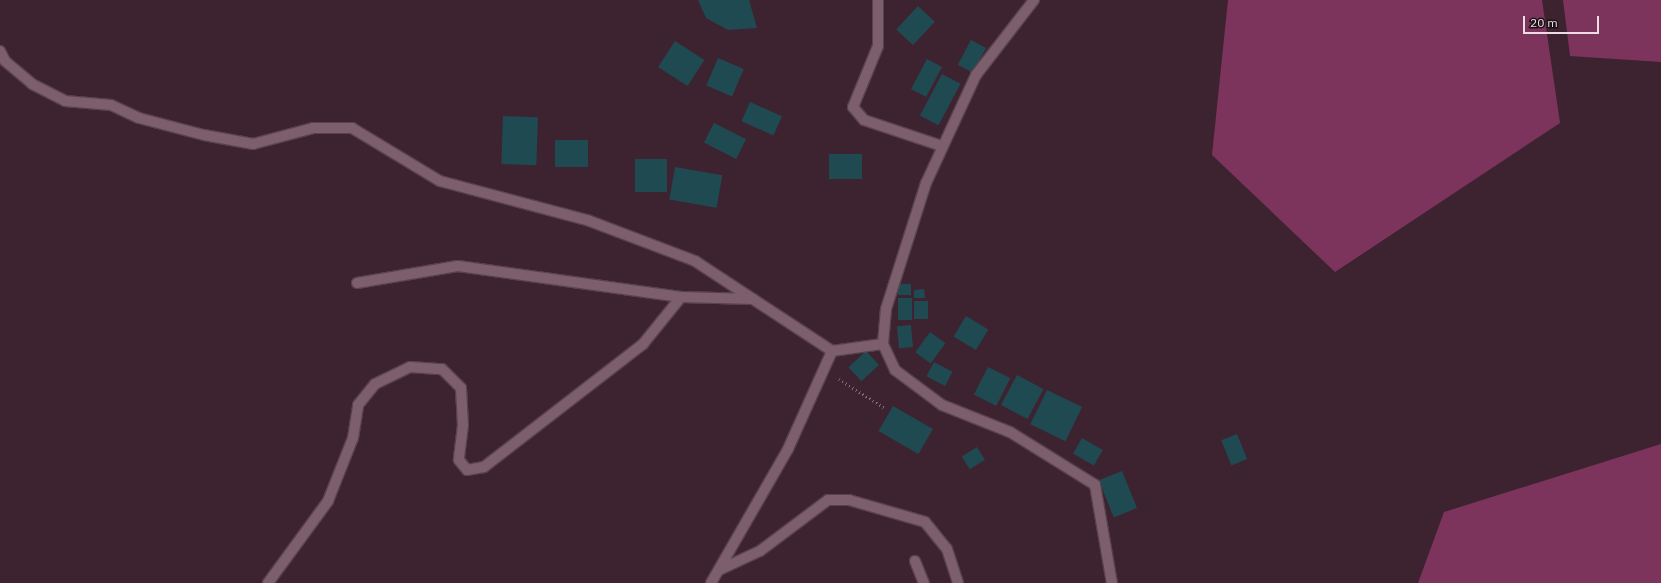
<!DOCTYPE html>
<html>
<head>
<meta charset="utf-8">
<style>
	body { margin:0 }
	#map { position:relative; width:1661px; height:583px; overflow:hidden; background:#3d2330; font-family:"IBM Plex Sans",sans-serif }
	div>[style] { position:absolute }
	.green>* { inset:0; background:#7c345c }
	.building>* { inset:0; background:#1f4a52; transform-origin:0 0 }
	.path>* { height:2.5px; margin-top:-1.25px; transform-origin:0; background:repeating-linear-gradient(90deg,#846e79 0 1px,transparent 0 4px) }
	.roads { filter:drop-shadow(1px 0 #58424d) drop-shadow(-1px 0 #58424d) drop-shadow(0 1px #58424d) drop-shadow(0 -1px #58424d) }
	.service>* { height:10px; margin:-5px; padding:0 5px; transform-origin:5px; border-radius:5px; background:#7c5e6d }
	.minor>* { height:10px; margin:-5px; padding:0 5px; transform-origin:5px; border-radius:5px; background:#7c5e6d }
	.tertiary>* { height:10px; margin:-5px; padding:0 5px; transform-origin:5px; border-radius:5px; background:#7c5e6d }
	span { translate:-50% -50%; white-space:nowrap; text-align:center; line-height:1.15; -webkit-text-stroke:4px #1c1116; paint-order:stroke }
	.scale { position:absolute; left:1523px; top:16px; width:76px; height:18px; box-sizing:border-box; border:2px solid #eddce4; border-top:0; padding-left:5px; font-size:12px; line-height:14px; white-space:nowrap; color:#eddce4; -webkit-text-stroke:3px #1c1116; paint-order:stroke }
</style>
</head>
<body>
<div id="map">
	<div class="green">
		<div style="clip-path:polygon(1228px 0,1542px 0,1560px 123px,1335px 272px,1212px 155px)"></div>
		<div style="clip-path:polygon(1563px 0,1661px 0,1661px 62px,1570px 56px)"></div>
		<div style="clip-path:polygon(1661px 444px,1661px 583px,1418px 583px,1444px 512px)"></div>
	</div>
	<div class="building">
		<div style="clip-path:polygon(698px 0,749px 0,757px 28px,728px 30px,706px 18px)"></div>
		<div style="left:918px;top:6px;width:23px;height:32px;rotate:43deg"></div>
		<div style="left:971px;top:40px;width:17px;height:28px;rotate:28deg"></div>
		<div style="left:675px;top:41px;width:35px;height:31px;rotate:33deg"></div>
		<div style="left:718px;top:58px;width:28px;height:30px;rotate:23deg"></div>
		<div style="left:927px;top:59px;width:17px;height:34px;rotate:28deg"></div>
		<div style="left:942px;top:74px;width:21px;height:47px;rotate:28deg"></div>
		<div style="left:750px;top:102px;width:35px;height:21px;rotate:24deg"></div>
		<div style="left:503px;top:116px;width:35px;height:48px;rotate:2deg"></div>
		<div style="left:714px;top:123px;width:36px;height:22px;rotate:27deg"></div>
		<div style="left:555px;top:140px;width:33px;height:27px"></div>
		<div style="left:862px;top:154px;width:25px;height:33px;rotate:90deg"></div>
		<div style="left:635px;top:159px;width:32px;height:33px"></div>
		<div style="left:675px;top:167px;width:48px;height:33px;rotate:10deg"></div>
		<div style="left:898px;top:284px;width:13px;height:11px"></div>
		<div style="clip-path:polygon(924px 289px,925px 298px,914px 298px,914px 290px)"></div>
		<div style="left:898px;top:298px;width:14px;height:22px"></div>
		<div style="left:914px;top:301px;width:14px;height:18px"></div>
		<div style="left:966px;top:316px;width:26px;height:24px;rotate:31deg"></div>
		<div style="left:911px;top:325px;width:22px;height:14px;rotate:85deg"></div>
		<div style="left:930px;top:332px;width:19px;height:25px;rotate:36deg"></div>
		<div style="left:866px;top:351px;width:19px;height:24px;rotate:47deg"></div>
		<div style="left:934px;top:362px;width:21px;height:16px;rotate:28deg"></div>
		<div style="left:988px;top:367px;width:25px;height:31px;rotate:27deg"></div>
		<div style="left:1017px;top:375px;width:30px;height:34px;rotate:28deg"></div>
		<div style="left:1047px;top:390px;width:39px;height:38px;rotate:26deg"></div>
		<div style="left:893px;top:406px;width:46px;height:29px;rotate:30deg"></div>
		<div style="left:1237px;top:434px;width:27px;height:17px;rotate:68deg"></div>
		<div style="left:1082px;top:438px;width:24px;height:18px;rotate:30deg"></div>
		<div style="left:977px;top:447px;width:15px;height:18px;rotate:58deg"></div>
		<div style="left:1122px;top:471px;width:40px;height:25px;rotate:68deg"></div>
	</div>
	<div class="path">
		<div style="left:839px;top:379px;width:54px;rotate:32.2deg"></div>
	</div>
	<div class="roads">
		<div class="service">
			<div style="left:0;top:51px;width:11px;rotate:63deg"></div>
			<div style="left:5px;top:61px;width:35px;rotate:40deg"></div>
			<div style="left:32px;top:84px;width:37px;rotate:27deg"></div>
			<div style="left:65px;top:101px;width:46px;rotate:5deg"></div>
			<div style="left:111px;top:105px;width:31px;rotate:25deg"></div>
			<div style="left:139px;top:118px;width:67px;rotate:14.7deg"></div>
			<div style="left:204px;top:135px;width:50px;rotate:10.4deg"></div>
			<div style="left:253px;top:144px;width:62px;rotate:-14.9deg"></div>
			<div style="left:313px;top:128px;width:39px"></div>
			<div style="left:352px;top:128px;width:103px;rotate:31.1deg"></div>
			<div style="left:440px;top:181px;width:152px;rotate:14.9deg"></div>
			<div style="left:587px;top:220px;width:116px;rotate:20.8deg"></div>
			<div style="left:695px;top:261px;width:164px;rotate:33.3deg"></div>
			<div style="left:357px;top:283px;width:102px;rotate:-9.6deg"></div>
			<div style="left:458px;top:266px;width:225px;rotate:7.9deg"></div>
			<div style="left:681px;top:297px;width:72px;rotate:1.6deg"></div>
			<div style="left:915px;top:561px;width:24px;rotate:68deg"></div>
			<div style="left:719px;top:570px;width:45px;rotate:-24.9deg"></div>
			<div style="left:760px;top:551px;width:85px;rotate:-36.9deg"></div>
			<div style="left:828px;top:500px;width:21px"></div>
			<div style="left:849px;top:500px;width:79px;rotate:16.1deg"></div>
			<div style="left:925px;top:522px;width:35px;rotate:51deg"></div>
			<div style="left:947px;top:549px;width:36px;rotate:72deg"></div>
			<div style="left:268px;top:583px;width:102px;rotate:-53.8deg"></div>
			<div style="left:328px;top:501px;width:68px;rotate:-68.4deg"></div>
			<div style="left:353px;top:438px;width:33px;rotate:-81deg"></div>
			<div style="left:358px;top:405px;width:27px;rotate:-51deg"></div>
			<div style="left:375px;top:384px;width:39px;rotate:-26deg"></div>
			<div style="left:410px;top:367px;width:32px;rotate:4deg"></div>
			<div style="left:442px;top:369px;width:27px;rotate:45deg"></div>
			<div style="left:461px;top:388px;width:37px;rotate:87deg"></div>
			<div style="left:463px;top:425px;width:35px;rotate:97deg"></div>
			<div style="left:459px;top:460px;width:13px;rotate:51deg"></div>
			<div style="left:467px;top:470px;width:17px;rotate:-10deg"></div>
			<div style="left:484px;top:467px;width:201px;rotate:-37.7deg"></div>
			<div style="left:643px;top:344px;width:60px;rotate:-51deg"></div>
			<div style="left:711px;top:583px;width:155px;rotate:-60.1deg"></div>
			<div style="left:788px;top:449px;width:107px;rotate:-65.8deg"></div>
			<div style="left:832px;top:351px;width:51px;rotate:-7.8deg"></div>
		</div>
		<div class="minor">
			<div style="left:878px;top:0;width:46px;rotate:90deg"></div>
			<div style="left:878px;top:46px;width:66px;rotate:112.3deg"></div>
			<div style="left:853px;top:107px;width:17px;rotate:50deg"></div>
			<div style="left:864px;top:120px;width:82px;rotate:18.4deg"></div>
		</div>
		<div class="tertiary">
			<div style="left:1034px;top:0;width:95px;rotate:127.7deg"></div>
			<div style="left:976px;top:75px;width:119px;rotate:114.8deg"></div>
			<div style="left:926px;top:183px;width:132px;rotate:107.6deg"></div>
			<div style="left:886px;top:309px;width:35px;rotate:95deg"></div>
			<div style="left:883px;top:344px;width:29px;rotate:65deg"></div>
			<div style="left:895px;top:370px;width:59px;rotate:36.7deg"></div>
			<div style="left:942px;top:405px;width:73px;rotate:21.7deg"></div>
			<div style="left:1010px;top:432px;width:100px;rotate:31.9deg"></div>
			<div style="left:1095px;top:485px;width:99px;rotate:80.2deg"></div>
		</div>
	</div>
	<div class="scale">20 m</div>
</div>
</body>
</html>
